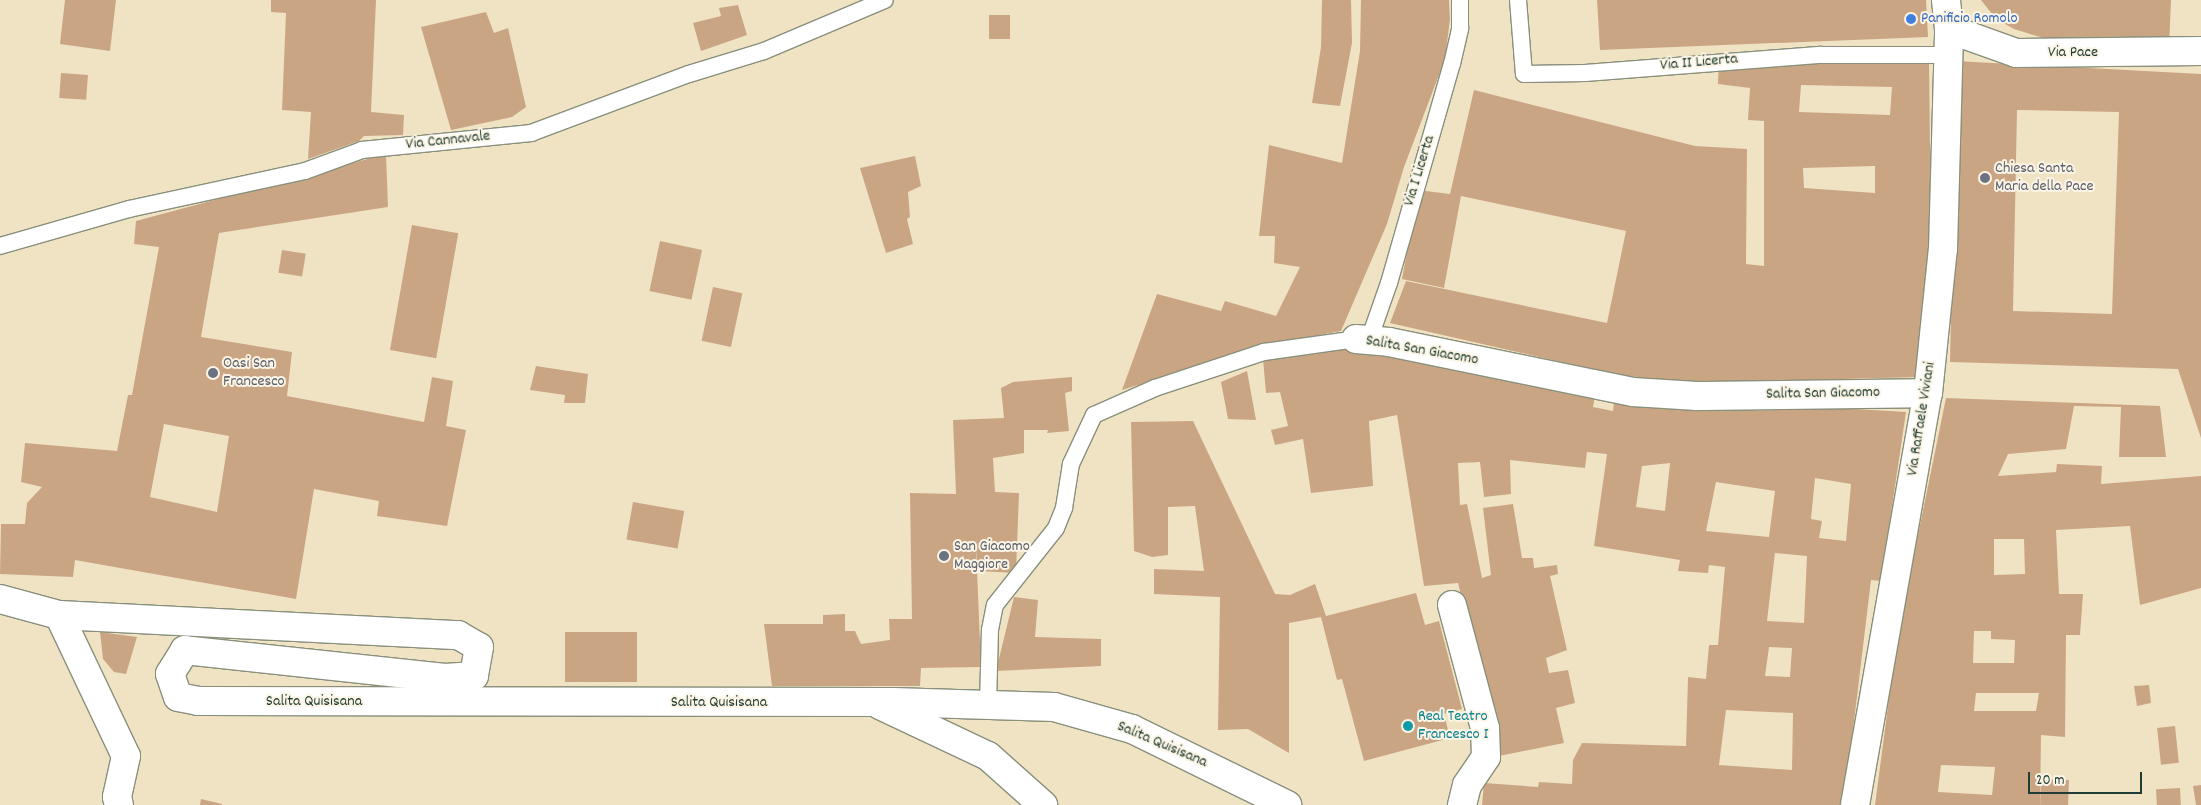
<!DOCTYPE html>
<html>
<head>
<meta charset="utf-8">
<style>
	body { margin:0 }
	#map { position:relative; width:2201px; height:805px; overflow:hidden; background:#f0e3c4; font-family:Dekko,sans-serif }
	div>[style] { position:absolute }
	.building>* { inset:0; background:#caa583; transform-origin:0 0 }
	.roads { filter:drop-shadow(1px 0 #88907c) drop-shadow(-1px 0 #88907c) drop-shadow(0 1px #88907c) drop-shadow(0 -1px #88907c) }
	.lane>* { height:16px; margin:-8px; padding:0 8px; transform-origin:8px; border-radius:8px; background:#fff }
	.street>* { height:28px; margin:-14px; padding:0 14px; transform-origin:14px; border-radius:14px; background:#fff }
	.dots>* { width:14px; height:14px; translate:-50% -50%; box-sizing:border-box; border:2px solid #fcf5e5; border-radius:50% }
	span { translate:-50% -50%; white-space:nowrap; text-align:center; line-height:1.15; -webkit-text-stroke:4px #fcf5e5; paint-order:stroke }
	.shop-label { font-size:16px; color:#366cbe }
	.left { translate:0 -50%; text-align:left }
	.street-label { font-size:16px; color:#1f3d34 }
	.worship-label { font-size:16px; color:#5b616d }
	.culture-label { font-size:16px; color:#0d838f }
	.scale { position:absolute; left:2028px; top:772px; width:114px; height:22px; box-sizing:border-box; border:2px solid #1f3d34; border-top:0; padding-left:6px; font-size:15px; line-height:18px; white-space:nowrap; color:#1f3d34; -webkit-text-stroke:4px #fcf5e5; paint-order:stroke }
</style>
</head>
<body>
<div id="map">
	<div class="building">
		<div style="clip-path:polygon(65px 0,116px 0,110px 51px,60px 44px)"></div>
		<div style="clip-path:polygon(271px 0,376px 0,371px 112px,404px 115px,403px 135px,364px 136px,359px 141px,308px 159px,311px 112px,282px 110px,286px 13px,271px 12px)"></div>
		<div style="clip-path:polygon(1322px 0,1351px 0,1352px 43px,1340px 106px,1312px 103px,1321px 47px)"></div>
		<div style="clip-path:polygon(1361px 0,1449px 0,1450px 19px,1445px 59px,1404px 167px,1387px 224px,1341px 331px,1266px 345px,1122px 390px,1157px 294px,1221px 311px,1225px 301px,1276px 316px,1300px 267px,1274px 263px,1275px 236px,1259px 236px,1269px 145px,1342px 163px,1360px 51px)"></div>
		<div style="clip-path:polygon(1597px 0,1926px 0,1928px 37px,1600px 50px)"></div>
		<div style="clip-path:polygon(1981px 0,2171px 0,2169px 48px,2066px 45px,2014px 29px,1996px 19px)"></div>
		<div style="clip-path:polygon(738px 5px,747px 35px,701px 51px,693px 23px,721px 16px,719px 8px)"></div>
		<div style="clip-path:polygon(486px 12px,494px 33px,508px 28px,526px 107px,512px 117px,451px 130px,421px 27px)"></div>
		<div style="left:989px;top:15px;width:21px;height:24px"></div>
		<div style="clip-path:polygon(evenodd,1929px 57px,1931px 241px,1920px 377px,1689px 383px,1619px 375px,1390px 323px,1406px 281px,1607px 323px,1626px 231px,1461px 196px,1444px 288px,1402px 279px,1418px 190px,1450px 194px,1474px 90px,1695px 146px,1747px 149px,1746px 264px,1764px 266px,1764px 121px,1748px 120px,1750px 88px,1718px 84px,1719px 58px,1929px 57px,1801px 85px,1892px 87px,1890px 115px,1799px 112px,1801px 85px,1929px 57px,1875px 166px,1875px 193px,1804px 188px,1803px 168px,1875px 166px)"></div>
		<div style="clip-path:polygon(evenodd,1956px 61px,2201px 74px,2201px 438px,2178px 369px,1950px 362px,1956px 61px,2017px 110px,2119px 112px,2112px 314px,2013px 311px,2017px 110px)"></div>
		<div style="left:61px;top:73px;width:27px;height:25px;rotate:4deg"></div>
		<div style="clip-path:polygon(evenodd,386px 154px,388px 207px,219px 233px,201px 337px,292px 352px,287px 396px,424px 422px,432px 377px,453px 381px,446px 426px,466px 430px,447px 526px,377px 516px,379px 501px,314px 489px,296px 599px,75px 560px,73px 577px,0 574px,1px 524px,25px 524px,27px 503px,42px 487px,21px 482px,25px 443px,117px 451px,128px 395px,132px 395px,159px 247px,134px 244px,136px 221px,386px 154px,164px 424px,229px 436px,217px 512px,150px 497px,164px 424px)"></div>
		<div style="clip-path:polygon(915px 156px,921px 186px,908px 192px,910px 217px,907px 219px,913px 244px,886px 253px,860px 168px)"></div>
		<div style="left:412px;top:225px;width:47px;height:127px;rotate:10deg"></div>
		<div style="left:660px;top:241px;width:43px;height:51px;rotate:12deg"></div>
		<div style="left:282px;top:250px;width:24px;height:23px;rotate:9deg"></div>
		<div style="left:713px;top:287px;width:30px;height:55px;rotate:12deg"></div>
		<div style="clip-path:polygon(evenodd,1355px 346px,1595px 396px,1593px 407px,1613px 411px,1614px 403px,1758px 411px,1824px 407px,1906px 412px,1881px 581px,1871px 580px,1844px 805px,1482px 805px,1484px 783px,1538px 787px,1539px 782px,1572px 784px,1573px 760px,1582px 743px,1686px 746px,1688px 677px,1706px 679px,1709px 645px,1718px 645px,1725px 567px,1709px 565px,1708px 573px,1678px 571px,1680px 560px,1594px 546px,1607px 454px,1587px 452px,1585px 468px,1510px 460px,1511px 494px,1484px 497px,1480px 462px,1458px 463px,1460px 505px,1467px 504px,1482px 578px,1491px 575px,1483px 508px,1513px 504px,1522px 558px,1533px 558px,1534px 568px,1557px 565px,1558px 574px,1550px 576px,1567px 650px,1546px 658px,1549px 673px,1568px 670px,1575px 703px,1556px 708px,1564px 743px,1499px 756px,1458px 583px,1424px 586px,1397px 415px,1369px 421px,1373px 486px,1311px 493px,1303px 439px,1275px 445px,1271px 430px,1288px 426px,1280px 392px,1266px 393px,1263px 359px,1355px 346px,1670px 463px,1665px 511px,1636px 507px,1642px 466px,1670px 463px,1355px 346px,1815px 478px,1851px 484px,1846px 541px,1819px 538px,1822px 521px,1811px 519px,1815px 478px,1355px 346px,1716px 482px,1775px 491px,1769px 537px,1706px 531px,1716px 482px,1355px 346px,1775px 553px,1807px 556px,1804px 623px,1767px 621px,1775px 553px,1355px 346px,1769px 647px,1792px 648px,1790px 677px,1765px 676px,1769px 647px,1355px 346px,1726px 710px,1793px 713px,1792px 770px,1719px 765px,1726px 710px)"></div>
		<div style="clip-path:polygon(536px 366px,588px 374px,585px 403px,564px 403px,565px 395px,530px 390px)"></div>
		<div style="clip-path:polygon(1247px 371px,1256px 420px,1228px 419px,1221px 382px)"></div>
		<div style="clip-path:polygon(1072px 377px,1072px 391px,1065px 393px,1069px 431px,1047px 433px,1048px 430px,1024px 430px,1024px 453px,993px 458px,995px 492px,1019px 493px,1016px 573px,978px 571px,976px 545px,981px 667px,921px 668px,920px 686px,772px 686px,764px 624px,823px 624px,823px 615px,845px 614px,845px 631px,855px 631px,861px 644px,890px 640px,889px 619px,912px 619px,910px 493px,956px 494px,953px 420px,1004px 418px,1001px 388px,1013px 382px)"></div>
		<div style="clip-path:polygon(evenodd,1946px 398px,2160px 406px,2166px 457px,2119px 457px,2121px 407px,2074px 406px,2066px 449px,2008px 454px,1998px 476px,2056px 472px,2057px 464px,2102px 466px,2101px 484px,2201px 476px,2201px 588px,2140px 605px,2130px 526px,2056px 530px,2059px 594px,2083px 594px,2080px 635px,2066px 635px,2065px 737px,2041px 735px,2040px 805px,1875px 805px,1897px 638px,1946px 398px,1994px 539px,2024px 539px,2025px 574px,1994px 575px,1994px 539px,1946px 398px,1974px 631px,1991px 631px,1991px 639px,2015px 640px,2014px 663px,1973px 663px,1974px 631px,1946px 398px,1976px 693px,2039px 693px,2036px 711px,1974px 711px,1976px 693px,1946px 398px,1941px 765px,1995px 767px,1992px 795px,1938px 792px,1941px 765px)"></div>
		<div style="clip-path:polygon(1193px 421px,1275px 594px,1290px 595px,1315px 584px,1326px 616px,1416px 593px,1425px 625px,1439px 621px,1462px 709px,1444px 714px,1450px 738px,1364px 761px,1342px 679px,1337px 680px,1321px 617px,1289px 623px,1289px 753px,1248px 729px,1218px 730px,1220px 597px,1154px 594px,1154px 569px,1204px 571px,1195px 506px,1168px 507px,1168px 555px,1152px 557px,1134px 551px,1131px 422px)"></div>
		<div style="left:633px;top:502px;width:52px;height:38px;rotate:10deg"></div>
		<div style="clip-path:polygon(1014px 597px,1038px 600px,1035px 637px,1101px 639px,1101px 666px,996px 671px)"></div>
		<div style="clip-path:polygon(100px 632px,137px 637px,126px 674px,114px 672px,103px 659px)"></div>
		<div style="left:565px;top:632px;width:72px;height:50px"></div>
		<div style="clip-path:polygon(2149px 685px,2151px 703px,2137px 706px,2134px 686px)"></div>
		<div style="left:2175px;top:726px;width:37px;height:18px;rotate:84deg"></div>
		<div style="left:2041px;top:779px;width:28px;height:26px;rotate:2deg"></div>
		<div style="clip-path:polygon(2201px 785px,2201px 805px,2196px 805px,2193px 786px)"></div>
		<div style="left:2180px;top:788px;width:17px;height:24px;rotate:87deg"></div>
		<div style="clip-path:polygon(201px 799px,222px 804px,222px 805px,200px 805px)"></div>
	</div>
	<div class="roads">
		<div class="lane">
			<div style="left:1518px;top:0;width:74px;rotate:85.4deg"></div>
			<div style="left:1524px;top:74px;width:61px;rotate:-0.9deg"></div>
			<div style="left:1585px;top:73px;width:237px;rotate:-4.4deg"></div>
			<div style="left:1821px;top:55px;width:127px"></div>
			<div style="left:0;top:246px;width:134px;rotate:-16deg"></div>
			<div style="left:129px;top:209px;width:180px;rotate:-12.2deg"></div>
			<div style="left:305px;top:171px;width:61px;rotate:-20.2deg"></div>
			<div style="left:362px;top:150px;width:170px;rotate:-5.7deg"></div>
			<div style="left:531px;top:133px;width:169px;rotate:-20.5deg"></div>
			<div style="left:689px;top:74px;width:78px;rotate:-17deg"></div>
			<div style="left:764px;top:51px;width:131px;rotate:-22.9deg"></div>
			<div style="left:1369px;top:340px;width:60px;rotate:-70.7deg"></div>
			<div style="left:1389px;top:283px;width:228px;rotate:-74deg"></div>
			<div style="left:1452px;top:64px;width:37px;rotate:-77deg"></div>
			<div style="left:1460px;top:28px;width:28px;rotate:-90deg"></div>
			<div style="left:988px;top:705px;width:75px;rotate:-88.5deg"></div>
			<div style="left:990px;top:630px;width:25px;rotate:-79deg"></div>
			<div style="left:995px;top:605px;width:98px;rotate:-51.6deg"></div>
			<div style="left:1056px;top:528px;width:22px;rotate:-68deg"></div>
			<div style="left:1064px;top:508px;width:45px;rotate:-81deg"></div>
			<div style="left:1071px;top:464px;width:54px;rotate:-64.9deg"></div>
			<div style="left:1094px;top:415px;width:67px;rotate:-23.9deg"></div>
			<div style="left:1155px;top:388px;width:115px;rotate:-18.3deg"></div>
			<div style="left:1264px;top:352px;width:93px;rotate:-8deg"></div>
		</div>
		<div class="street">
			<div style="left:1949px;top:29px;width:71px;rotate:19.7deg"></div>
			<div style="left:2016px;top:53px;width:185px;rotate:-0.6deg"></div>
			<div style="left:1356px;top:339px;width:33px;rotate:5deg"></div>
			<div style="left:1389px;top:342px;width:249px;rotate:11.6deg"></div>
			<div style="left:1633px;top:392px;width:64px;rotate:3.6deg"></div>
			<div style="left:1697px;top:396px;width:231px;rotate:-0.7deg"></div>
			<div style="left:0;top:599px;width:61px;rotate:15.2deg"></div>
			<div style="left:59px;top:615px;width:400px;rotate:2.9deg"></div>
			<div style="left:458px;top:635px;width:24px;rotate:30deg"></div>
			<div style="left:479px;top:647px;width:29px;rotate:100deg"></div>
			<div style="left:474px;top:676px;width:29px;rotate:176deg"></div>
			<div style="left:445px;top:678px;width:262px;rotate:-173.9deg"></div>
			<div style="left:185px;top:650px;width:28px;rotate:122deg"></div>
			<div style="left:170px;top:674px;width:24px;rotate:71deg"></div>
			<div style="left:178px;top:697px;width:20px;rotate:11deg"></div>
			<div style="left:198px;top:701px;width:695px;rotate:0.08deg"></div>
			<div style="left:893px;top:702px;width:161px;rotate:1.8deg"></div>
			<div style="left:1054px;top:707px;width:81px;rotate:15.8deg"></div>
			<div style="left:1132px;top:729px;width:173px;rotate:26.1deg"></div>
			<div style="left:1452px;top:605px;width:127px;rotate:75deg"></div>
			<div style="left:1485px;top:728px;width:29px;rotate:88deg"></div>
			<div style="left:1486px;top:757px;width:34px;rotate:124deg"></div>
			<div style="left:1467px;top:785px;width:21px;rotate:104deg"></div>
			<div style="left:59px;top:615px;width:156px;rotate:64.6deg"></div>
			<div style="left:126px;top:756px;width:42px;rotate:102.4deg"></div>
			<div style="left:117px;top:797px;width:8px;rotate:76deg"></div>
			<div style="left:880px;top:705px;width:119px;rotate:25.3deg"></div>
			<div style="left:988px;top:756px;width:74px;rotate:41.7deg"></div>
			<div style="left:1855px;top:805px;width:418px;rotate:-80deg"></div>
			<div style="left:1928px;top:393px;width:145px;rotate:-84.1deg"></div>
			<div style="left:1943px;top:249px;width:220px;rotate:-88.4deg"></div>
			<div style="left:1949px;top:29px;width:29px;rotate:-96deg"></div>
		</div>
	</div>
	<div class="dots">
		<div style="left:1911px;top:19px;background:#3f7fe0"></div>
		<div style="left:1985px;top:178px;background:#6b7280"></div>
		<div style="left:213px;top:373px;background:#6b7280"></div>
		<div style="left:944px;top:556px;background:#6b7280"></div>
		<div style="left:1408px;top:726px;background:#0f9aa8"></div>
	</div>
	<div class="shop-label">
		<span class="left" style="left:1921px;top:19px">Panificio Romolo</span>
	</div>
	<div class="street-label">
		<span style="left:2073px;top:53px">Via Pace</span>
		<span style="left:1699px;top:63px;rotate:-5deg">Via II Licerta</span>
		<span style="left:448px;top:141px;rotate:-6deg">Via Cannavale</span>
		<span style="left:1420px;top:171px;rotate:-73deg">Via I Licerta</span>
		<span style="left:1422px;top:351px;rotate:10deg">Salita San Giacomo</span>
		<span style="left:1823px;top:394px;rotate:-1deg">Salita San Giacomo</span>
		<span style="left:1922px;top:419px;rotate:-81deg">Via Raffaele Viviani</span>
		<span style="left:314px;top:702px">Salita Quisisana</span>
		<span style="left:719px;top:703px">Salita Quisisana</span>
		<span style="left:1162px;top:745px;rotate:23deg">Salita Quisisana</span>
	</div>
	<div class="worship-label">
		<span class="left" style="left:1995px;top:178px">Chiesa Santa<br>Maria della Pace</span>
		<span class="left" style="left:223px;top:373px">Oasi San<br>Francesco</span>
		<span class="left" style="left:954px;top:556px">San Giacomo<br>Maggiore</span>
	</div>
	<div class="culture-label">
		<span class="left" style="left:1418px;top:726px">Real Teatro<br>Francesco I</span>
	</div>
	<div class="scale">20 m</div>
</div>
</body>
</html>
